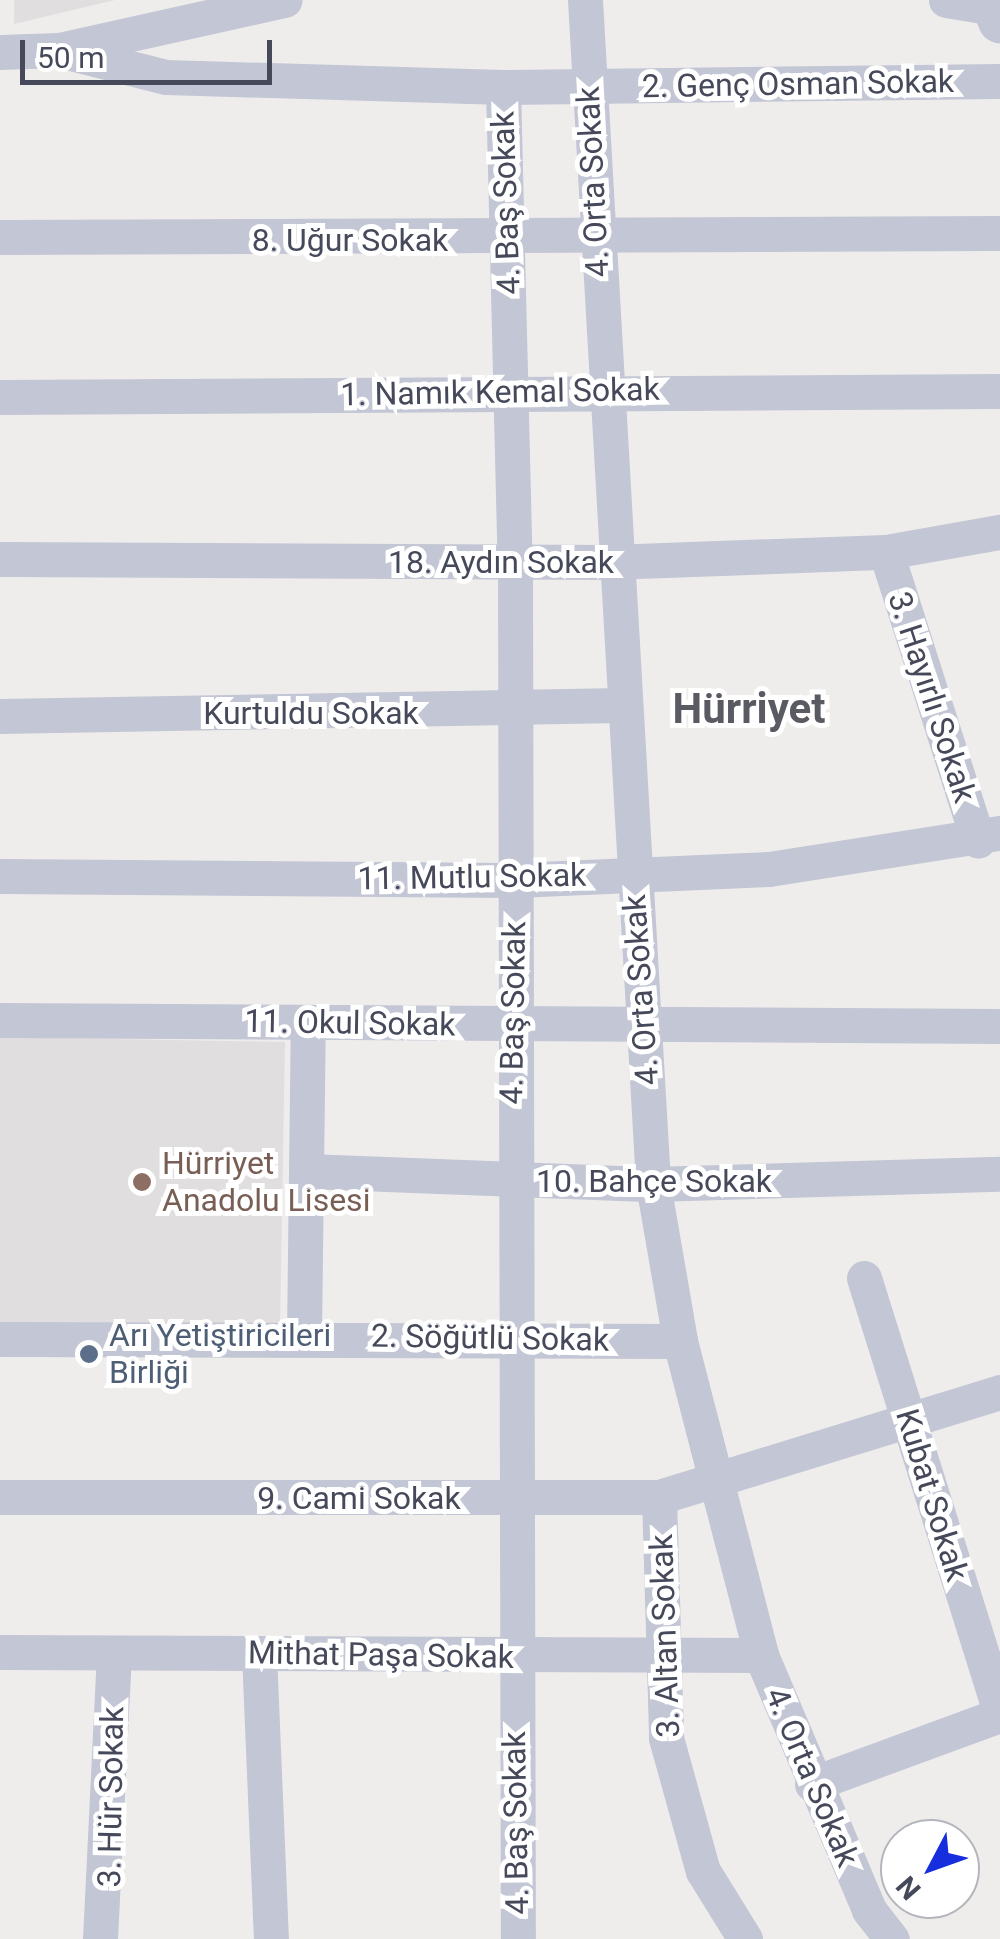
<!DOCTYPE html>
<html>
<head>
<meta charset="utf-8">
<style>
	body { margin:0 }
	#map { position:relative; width:1000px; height:1939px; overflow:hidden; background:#efedec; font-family:Roboto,sans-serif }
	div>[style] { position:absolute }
	.education>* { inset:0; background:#e0dede; transform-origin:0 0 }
	.minor>* { height:35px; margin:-17.5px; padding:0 17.5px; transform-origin:17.5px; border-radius:17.5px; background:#c3c6d4 }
	.tertiary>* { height:45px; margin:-22.5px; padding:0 22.5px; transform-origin:22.5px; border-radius:22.5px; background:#c3c6d4 }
	.dots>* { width:28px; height:28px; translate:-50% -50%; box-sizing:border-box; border:5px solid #fff; border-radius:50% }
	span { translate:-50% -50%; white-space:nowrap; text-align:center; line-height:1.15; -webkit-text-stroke:10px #fff; paint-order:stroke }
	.street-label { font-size:32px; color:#45495a }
	.education-label { font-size:32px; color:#785e54 }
	.left { translate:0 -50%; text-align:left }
	.service-label { font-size:32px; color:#4e5e75 }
	.district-label { font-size:42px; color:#595a62; font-weight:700 }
	.north { position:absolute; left:880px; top:1819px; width:100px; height:100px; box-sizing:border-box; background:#fff; border:2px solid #b5b6bd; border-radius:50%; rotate:229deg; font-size:28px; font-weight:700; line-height:40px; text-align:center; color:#45495a }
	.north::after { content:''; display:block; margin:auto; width:35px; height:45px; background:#172edf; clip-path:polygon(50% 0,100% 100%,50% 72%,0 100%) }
	.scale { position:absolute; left:20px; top:40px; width:252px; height:45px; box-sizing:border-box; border:5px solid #45495a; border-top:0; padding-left:12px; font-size:30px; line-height:35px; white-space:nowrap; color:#45495a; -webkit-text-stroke:8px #fff; paint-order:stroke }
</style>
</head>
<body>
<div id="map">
	<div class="education">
		<div style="clip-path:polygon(14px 0,115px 0,14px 24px)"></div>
		<div style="left:0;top:1037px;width:285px;height:286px;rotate:1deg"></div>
	</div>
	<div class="minor">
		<div style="left:585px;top:0;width:1186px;rotate:86.71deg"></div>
		<div style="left:653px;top:1184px;width:159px;rotate:80.2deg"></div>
		<div style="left:680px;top:1341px;width:324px;rotate:75.5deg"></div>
		<div style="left:761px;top:1655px;width:277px;rotate:67deg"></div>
		<div style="left:869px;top:1910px;width:37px;rotate:52deg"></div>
		<div style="left:946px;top:0;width:55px;rotate:9.5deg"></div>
		<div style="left:59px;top:50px;width:110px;rotate:14.2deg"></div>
		<div style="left:166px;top:77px;width:337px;rotate:1.7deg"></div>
		<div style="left:503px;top:87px;width:497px;rotate:-0.7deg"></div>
		<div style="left:0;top:52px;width:59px;rotate:-1.9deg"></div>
		<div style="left:59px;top:50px;width:231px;rotate:-12.5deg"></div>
		<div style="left:503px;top:87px;width:475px;rotate:88.6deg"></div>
		<div style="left:515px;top:562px;width:1377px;rotate:89.88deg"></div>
		<div style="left:0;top:237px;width:1000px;rotate:-0.23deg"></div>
		<div style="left:0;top:397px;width:1000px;rotate:-0.34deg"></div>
		<div style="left:886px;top:552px;width:303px;rotate:72.3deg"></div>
		<div style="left:0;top:559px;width:610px;rotate:0.28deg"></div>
		<div style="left:610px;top:562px;width:276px;rotate:-2.1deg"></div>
		<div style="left:886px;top:552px;width:116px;rotate:-10deg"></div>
		<div style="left:0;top:716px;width:622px;rotate:-1.01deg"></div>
		<div style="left:0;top:876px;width:516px;rotate:0.44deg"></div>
		<div style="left:516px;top:880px;width:253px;rotate:-2.5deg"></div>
		<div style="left:769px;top:869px;width:234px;rotate:-8.9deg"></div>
		<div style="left:0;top:1020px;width:1000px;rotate:0.34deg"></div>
		<div style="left:308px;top:1171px;width:345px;rotate:2.2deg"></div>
		<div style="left:653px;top:1184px;width:347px;rotate:-1.7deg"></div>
		<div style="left:864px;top:1278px;width:456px;rotate:72.6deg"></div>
		<div style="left:304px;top:1336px;width:314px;rotate:-89.3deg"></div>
		<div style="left:0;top:1339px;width:680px;rotate:0.17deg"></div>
		<div style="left:0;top:1497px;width:659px"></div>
		<div style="left:659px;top:1497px;width:357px;rotate:-17.1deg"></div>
		<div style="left:659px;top:1497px;width:241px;rotate:88.3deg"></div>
		<div style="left:666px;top:1738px;width:138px;rotate:74.5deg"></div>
		<div style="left:703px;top:1871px;width:80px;rotate:58.3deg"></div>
		<div style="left:0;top:1652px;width:761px;rotate:0.23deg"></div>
		<div style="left:259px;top:1654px;width:285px;rotate:87.6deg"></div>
		<div style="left:812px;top:1784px;width:200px;rotate:-20.2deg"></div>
		<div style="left:100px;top:1939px;width:286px;rotate:-87.2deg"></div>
	</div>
	<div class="tertiary">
		<div style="left:992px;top:0;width:22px;rotate:69deg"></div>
	</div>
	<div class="dots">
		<div style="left:142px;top:1182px;background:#8d6e63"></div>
		<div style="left:89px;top:1354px;background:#5c6f8a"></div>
	</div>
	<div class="street-label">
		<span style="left:798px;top:84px;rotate:-1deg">2. Genç Osman Sokak</span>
		<span style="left:593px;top:182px;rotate:-93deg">4. Orta Sokak</span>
		<span style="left:506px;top:203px;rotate:-92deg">4. Baş Sokak</span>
		<span style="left:350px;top:240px">8. Uğur Sokak</span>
		<span style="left:500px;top:392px;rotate:-1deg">1. Namık Kemal Sokak</span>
		<span style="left:501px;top:562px">18. Aydın Sokak</span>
		<span style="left:932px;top:697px;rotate:72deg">3. Hayırlı Sokak</span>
		<span style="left:311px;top:713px">Kurtuldu Sokak</span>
		<span style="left:472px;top:877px;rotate:-1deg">11. Mutlu Sokak</span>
		<span style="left:641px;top:990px;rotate:-94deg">4. Orta Sokak</span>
		<span style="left:513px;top:1013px;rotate:-89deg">4. Baş Sokak</span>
		<span style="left:350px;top:1023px;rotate:1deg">11. Okul Sokak</span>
		<span style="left:654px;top:1181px">10. Bahçe Sokak</span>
		<span style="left:490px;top:1338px;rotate:1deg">2. Söğütlü Sokak</span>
		<span style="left:932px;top:1495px;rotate:73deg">Kubat Sokak</span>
		<span style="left:359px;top:1498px">9. Cami Sokak</span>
		<span style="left:665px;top:1636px;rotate:-92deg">3. Altan Sokak</span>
		<span style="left:381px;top:1655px;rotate:1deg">Mithat Paşa Sokak</span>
		<span style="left:812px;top:1777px;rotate:67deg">4. Orta Sokak</span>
		<span style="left:111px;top:1797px;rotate:-89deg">3. Hür Sokak</span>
		<span style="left:516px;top:1823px;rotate:-91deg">4. Baş Sokak</span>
	</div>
	<div class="education-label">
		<span class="left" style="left:162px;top:1182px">Hürriyet<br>Anadolu Lisesi</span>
	</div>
	<div class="service-label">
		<span class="left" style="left:109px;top:1354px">Arı Yetiştiricileri<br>Birliği</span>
	</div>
	<div class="district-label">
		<span style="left:749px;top:709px">Hürriyet</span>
	</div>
	<div class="north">N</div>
	<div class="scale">50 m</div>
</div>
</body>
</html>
